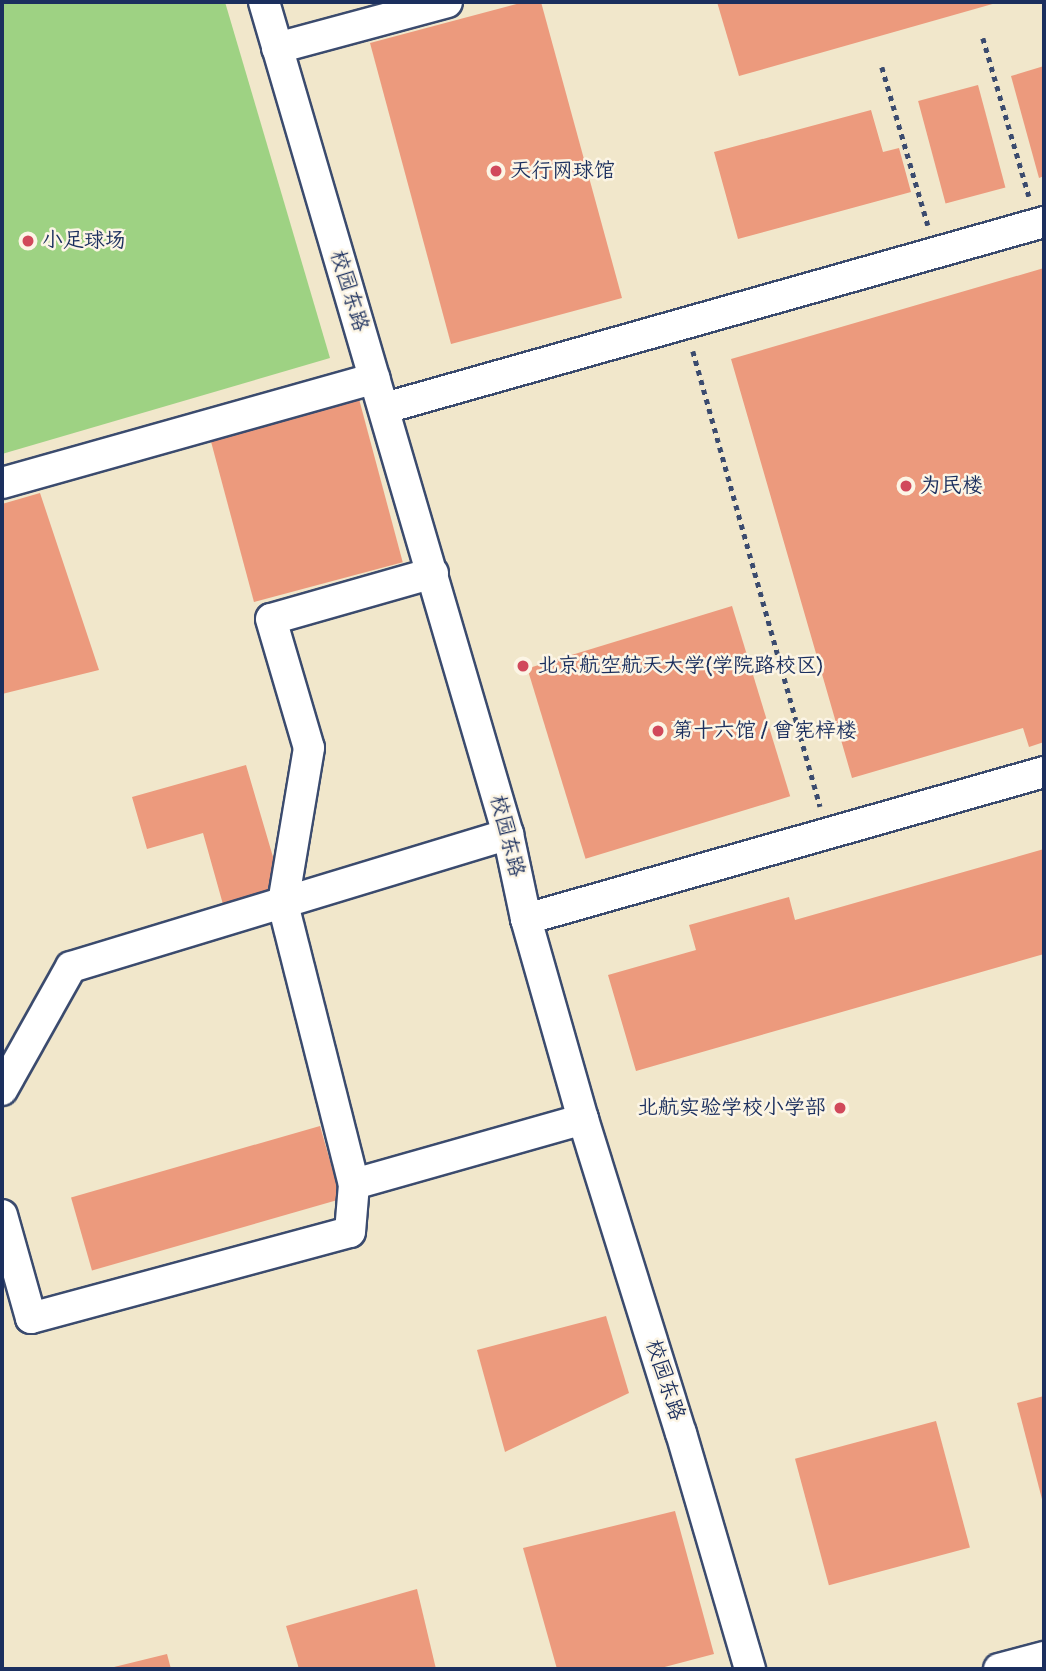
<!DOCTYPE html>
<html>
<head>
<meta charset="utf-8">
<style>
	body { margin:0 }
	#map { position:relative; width:1046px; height:1671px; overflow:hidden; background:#f1e7cb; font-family:Pangolin,"LXGW WenKai TC",sans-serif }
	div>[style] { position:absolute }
	.green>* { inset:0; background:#9ed283 }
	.building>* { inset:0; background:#ec9a7d; transform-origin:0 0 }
	.path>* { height:4.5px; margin-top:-2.25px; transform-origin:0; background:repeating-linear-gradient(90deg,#3b4b6e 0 5px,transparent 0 10px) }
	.roads { filter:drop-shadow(2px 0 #3b4b6e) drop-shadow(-2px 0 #3b4b6e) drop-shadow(0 2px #3b4b6e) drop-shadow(0 -2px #3b4b6e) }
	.minor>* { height:30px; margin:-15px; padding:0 15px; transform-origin:15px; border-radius:15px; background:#fff }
	.dots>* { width:19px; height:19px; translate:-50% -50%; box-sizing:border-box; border:4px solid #fcf5e5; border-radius:50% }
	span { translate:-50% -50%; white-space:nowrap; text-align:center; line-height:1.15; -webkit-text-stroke:5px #fcf5e5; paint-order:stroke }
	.poi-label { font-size:21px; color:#1b2f5e }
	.left { translate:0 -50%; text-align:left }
	.right { translate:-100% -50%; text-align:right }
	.street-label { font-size:21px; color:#1b2f5e }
	.frame { position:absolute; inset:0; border:4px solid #1b2f5e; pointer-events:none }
</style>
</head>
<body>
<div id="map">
	<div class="green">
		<div style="clip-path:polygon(2px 2px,225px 2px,330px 358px,2px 454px)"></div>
	</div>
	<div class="building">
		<div style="clip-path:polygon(524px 2px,541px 2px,622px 298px,451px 344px,370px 43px)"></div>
		<div style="clip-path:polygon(717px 2px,996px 2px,996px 3px,739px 76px)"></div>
		<div style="clip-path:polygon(1044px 66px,1044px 176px,1039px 178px,1011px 76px)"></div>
		<div style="left:978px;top:85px;width:106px;height:62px;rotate:75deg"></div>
		<div style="clip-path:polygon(871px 110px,883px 152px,899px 148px,911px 192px,738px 239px,714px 152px)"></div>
		<div style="clip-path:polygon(1044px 268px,1044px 742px,1029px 747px,1023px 728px,852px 778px,731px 359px)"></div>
		<div style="left:359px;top:399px;width:169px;height:154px;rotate:75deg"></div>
		<div style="clip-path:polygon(40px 493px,99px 670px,2px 694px,2px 504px)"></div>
		<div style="left:732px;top:606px;width:199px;height:214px;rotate:73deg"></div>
		<div style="clip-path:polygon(246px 765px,283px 891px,224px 908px,203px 833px,147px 849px,132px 797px)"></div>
		<div style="clip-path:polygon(1044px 849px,1044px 954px,636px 1071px,608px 975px,696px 950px,689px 925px,789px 897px,795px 920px)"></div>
		<div style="left:320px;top:1126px;width:76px;height:259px;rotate:74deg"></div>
		<div style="clip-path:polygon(606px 1316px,629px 1393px,505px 1452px,477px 1350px)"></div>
		<div style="clip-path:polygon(1044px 1396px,1044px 1503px,1043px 1503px,1017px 1403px)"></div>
		<div style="left:936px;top:1421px;width:131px;height:146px;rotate:75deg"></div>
		<div style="clip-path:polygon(675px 1511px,714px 1654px,657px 1669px,557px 1669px,523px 1548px)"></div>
		<div style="clip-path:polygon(417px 1589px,436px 1669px,299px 1669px,286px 1626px)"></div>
		<div style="clip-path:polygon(167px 1654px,171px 1669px,111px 1669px,110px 1668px)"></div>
	</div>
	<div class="path">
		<div style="left:983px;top:38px;width:165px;rotate:73.8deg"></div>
		<div style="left:882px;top:67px;width:165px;rotate:73.8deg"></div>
		<div style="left:693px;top:351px;width:473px;rotate:74.4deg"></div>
	</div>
	<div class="roads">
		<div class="minor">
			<div style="left:264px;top:2px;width:867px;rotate:73.66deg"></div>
			<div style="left:508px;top:834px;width:87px;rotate:78deg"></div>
			<div style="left:526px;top:919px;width:208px;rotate:74.1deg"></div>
			<div style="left:583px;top:1119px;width:329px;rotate:72.7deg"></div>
			<div style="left:681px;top:1433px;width:246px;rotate:73.7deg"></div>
			<div style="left:277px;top:48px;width:176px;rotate:-15.1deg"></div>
			<div style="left:385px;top:408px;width:685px;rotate:-15.76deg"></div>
			<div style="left:2px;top:483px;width:387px;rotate:-15.7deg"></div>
			<div style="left:433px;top:573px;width:168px;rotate:164.1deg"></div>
			<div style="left:271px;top:619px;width:134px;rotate:73.6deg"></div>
			<div style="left:309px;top:748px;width:158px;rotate:99.5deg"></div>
			<div style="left:283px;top:904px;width:289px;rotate:75.8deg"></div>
			<div style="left:354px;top:1184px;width:238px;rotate:-15.8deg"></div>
			<div style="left:526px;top:919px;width:538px;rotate:-15.84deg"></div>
			<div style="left:2px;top:1090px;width:141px;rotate:-60.7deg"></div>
			<div style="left:71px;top:967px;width:457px;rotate:-16.9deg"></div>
			<div style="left:2px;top:1215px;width:107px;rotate:74.3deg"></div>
			<div style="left:31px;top:1318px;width:330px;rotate:-15.1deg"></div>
			<div style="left:350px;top:1232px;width:48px;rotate:-85.2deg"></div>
			<div style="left:999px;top:1669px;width:47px;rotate:-14.9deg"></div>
		</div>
	</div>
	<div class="dots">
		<div style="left:496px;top:171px;background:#d1495b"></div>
		<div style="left:28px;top:241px;background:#d1495b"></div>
		<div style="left:906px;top:486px;background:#d1495b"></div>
		<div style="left:523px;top:666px;background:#d1495b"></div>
		<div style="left:658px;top:731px;background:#d1495b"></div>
		<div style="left:840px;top:1108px;background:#d1495b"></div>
	</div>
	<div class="poi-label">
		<span class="left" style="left:510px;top:171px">天行网球馆</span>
		<span class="left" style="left:42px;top:241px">小足球场</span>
		<span class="left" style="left:920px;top:486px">为民楼</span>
		<span class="left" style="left:537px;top:666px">北京航空航天大学(学院路校区)</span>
		<span class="left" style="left:672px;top:731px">第十六馆 / 曾宪梓楼</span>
		<span class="right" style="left:826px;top:1108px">北航实验学校小学部</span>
	</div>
	<div class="street-label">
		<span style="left:349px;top:291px;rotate:73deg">校园东路</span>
		<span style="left:507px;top:836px;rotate:76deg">校园东路</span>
		<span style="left:665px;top:1380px;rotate:72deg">校园东路</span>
	</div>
	<div class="frame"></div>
</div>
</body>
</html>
